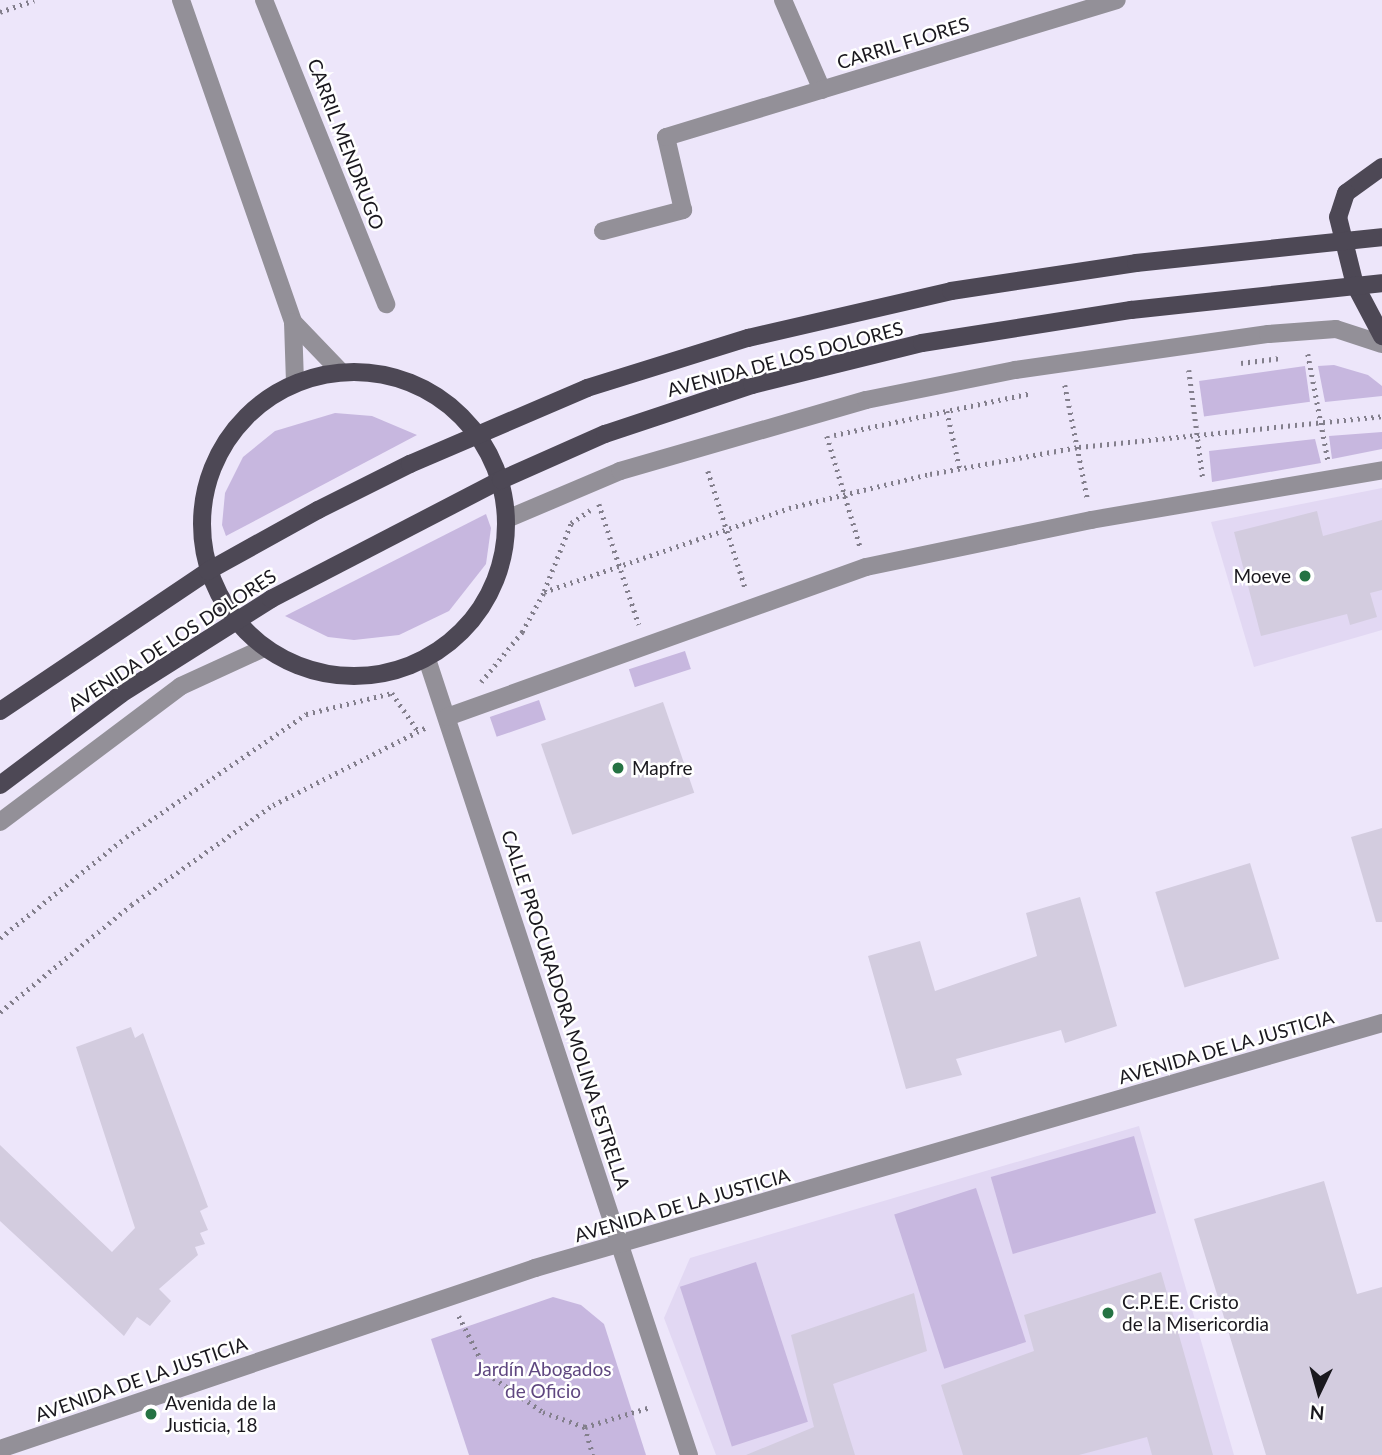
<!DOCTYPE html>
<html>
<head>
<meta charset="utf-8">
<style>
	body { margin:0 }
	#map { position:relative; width:1382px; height:1455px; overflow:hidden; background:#ede6fa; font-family:Lato,sans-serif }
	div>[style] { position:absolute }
	.built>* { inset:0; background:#e2d8f3 }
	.green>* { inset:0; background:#c7b7df; transform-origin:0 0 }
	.building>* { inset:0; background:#d3ccdf; transform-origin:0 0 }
	.path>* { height:4.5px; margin-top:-2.25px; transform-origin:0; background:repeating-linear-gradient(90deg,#837f8c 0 2px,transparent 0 7px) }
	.street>* { height:18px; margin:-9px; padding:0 9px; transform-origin:9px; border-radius:9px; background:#939098 }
	.primary>* { height:18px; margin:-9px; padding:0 9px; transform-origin:9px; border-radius:9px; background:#4d4855 }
	.primary>.ring { margin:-9px; padding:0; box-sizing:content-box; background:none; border:18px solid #4d4855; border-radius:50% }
	.dots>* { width:19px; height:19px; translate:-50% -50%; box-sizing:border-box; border:4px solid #fff; border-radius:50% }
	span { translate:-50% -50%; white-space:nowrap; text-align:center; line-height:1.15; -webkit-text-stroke:5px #fff; paint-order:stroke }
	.street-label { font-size:19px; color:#1a181e }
	.poi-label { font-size:19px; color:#1a181e }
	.right { translate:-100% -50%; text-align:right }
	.left { translate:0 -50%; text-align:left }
	.park-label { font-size:19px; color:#5f4780 }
	.north { position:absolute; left:1284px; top:1357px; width:70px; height:70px; -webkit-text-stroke:5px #fff; paint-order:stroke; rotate:185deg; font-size:19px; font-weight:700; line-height:28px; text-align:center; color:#1a181e }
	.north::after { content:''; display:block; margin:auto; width:24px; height:32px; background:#1a181e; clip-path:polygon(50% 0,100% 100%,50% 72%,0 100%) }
</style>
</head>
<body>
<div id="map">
	<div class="built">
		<div style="clip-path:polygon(1382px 488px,1382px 630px,1254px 667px,1211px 522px)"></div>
		<div style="clip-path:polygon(1139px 1126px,1234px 1455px,716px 1455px,664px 1318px,690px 1258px)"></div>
	</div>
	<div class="green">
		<div style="clip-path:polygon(1334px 365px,1368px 375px,1382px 386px,1382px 396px,1325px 402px,1318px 366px)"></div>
		<div style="left:1305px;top:366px;width:36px;height:107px;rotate:82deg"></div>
		<div style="clip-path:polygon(335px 413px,372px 416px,417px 435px,226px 536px,222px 525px,225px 493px,243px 457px,275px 431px)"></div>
		<div style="clip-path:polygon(1382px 432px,1382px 449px,1332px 459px,1329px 436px)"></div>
		<div style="clip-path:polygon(1315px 439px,1321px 463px,1212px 482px,1209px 451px)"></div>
		<div style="clip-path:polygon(486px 514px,491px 528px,486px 564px,449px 611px,399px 635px,354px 640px,328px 637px,285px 616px)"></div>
		<div style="left:685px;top:651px;width:19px;height:59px;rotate:72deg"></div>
		<div style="left:539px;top:700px;width:21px;height:52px;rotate:71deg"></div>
		<div style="left:1134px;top:1136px;width:80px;height:149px;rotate:74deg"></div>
		<div style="left:976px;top:1188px;width:162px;height:86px;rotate:72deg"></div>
		<div style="left:756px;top:1262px;width:168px;height:80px;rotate:72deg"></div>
		<div style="clip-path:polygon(553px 1297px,581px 1305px,604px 1324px,646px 1455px,469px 1455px,431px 1339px)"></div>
	</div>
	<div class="building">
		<div style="clip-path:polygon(1317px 511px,1323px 536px,1382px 520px,1382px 590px,1370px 593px,1377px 617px,1350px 625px,1347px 614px,1261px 636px,1234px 532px)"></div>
		<div style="left:663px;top:702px;width:96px;height:129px;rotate:71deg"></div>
		<div style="clip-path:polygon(1382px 828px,1382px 922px,1376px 922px,1351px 837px)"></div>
		<div style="left:1250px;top:863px;width:100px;height:99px;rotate:73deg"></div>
		<div style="clip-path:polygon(1080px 897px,1117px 1026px,1065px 1043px,1061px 1030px,956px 1059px,962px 1075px,906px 1089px,868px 956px,920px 941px,935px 991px,1037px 956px,1026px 913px)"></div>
		<div style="clip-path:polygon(131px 1027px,135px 1038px,143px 1033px,208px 1207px,200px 1211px,208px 1230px,200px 1233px,205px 1244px,195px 1247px,198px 1255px,159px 1289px,171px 1301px,150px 1326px,137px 1317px,124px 1336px,0 1221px,0 1145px,112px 1252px,135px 1228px,76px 1047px)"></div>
		<div style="clip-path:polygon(1324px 1181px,1357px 1294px,1382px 1287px,1382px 1455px,1266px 1455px,1194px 1219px)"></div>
		<div style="clip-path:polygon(1161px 1272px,1213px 1455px,1152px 1455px,1147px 1437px,1079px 1455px,963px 1455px,941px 1385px,1034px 1351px,1024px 1315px)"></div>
		<div style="clip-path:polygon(914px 1293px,927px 1351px,833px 1384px,855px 1455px,746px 1455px,814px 1427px,791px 1335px)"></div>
	</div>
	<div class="path">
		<div style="left:0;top:12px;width:36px;rotate:-19deg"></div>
		<div style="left:1308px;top:354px;width:108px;rotate:79.3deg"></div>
		<div style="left:1241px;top:363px;width:40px;rotate:-7.1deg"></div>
		<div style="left:1189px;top:370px;width:111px;rotate:82.7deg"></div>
		<div style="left:1065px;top:385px;width:118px;rotate:78.8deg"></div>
		<div style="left:947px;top:411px;width:59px;rotate:77.4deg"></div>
		<div style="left:834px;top:435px;width:201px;rotate:-12deg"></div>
		<div style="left:827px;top:436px;width:115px;rotate:73.3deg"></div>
		<div style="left:708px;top:471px;width:125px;rotate:72.3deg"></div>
		<div style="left:599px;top:504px;width:127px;rotate:71.7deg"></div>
		<div style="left:544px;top:591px;width:73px;rotate:-68.3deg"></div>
		<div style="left:571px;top:523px;width:23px;rotate:-34deg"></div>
		<div style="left:481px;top:682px;width:65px;rotate:-50.6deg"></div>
		<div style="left:522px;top:632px;width:46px;rotate:-61.2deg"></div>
		<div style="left:544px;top:592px;width:259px;rotate:-18.9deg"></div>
		<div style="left:789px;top:508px;width:145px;rotate:-13.6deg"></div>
		<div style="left:930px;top:474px;width:151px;rotate:-10.3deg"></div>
		<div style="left:1079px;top:447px;width:305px;rotate:-5.8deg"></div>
		<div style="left:0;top:938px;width:161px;rotate:-38.7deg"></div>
		<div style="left:126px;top:837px;width:218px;rotate:-34.3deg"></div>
		<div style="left:306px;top:714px;width:89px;rotate:-13.7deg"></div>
		<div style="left:392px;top:693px;width:46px;rotate:55.6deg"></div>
		<div style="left:0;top:1012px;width:169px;rotate:-39.2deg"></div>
		<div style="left:131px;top:905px;width:174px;rotate:-35.2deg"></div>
		<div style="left:273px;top:805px;width:173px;rotate:-26.9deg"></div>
		<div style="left:459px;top:1316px;width:65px;rotate:63.4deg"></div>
		<div style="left:488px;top:1374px;width:67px;rotate:34.6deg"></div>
		<div style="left:543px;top:1412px;width:45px;rotate:19.7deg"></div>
		<div style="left:585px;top:1427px;width:29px;rotate:74deg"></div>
		<div style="left:585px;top:1427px;width:69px;rotate:-16.9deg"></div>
	</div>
	<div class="street">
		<div style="left:181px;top:0;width:341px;rotate:70.8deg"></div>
		<div style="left:293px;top:322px;width:61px;rotate:88.1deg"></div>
		<div style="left:264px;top:0;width:328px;rotate:68.1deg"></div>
		<div style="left:783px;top:0;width:98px;rotate:66.6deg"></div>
		<div style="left:603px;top:231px;width:83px;rotate:-14.7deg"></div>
		<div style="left:683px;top:210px;width:75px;rotate:-103.1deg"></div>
		<div style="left:666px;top:137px;width:471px;rotate:-16.9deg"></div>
		<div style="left:293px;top:322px;width:69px;rotate:46.2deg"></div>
		<div style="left:507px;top:519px;width:123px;rotate:-23deg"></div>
		<div style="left:620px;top:471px;width:256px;rotate:-16.1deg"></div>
		<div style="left:866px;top:400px;width:152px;rotate:-11.4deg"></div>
		<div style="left:1015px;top:370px;width:256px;rotate:-8.1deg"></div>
		<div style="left:1268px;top:334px;width:68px;rotate:-4.2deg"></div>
		<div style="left:1336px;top:329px;width:48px;rotate:18.1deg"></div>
		<div style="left:427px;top:659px;width:838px;rotate:71.78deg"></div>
		<div style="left:447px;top:717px;width:445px;rotate:-19.7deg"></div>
		<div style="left:866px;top:567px;width:230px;rotate:-11.8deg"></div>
		<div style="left:1091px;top:520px;width:295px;rotate:-9.7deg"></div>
		<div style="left:0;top:822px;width:226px;rotate:-36.9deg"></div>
		<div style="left:181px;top:686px;width:91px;rotate:-24.6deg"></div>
		<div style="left:0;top:1449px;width:565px;rotate:-18.69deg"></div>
		<div style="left:535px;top:1268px;width:882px;rotate:-16.13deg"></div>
	</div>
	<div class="primary">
		<div style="left:1382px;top:167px;width:44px;rotate:144.2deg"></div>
		<div style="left:1346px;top:193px;width:25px;rotate:108deg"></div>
		<div style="left:1338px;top:217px;width:70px;rotate:76deg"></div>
		<div style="left:1355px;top:285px;width:58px;rotate:62.1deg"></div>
		<div class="ring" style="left:202px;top:372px;width:286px;height:286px"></div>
		<div style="left:0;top:711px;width:251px;rotate:-33.9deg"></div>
		<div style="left:208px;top:571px;width:126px;rotate:-29deg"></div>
		<div style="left:318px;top:510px;width:103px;rotate:-26.6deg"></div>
		<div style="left:410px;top:464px;width:193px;rotate:-23.2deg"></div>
		<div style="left:587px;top:388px;width:169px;rotate:-17.3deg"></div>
		<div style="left:748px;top:338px;width:208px;rotate:-13deg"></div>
		<div style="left:951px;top:291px;width:187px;rotate:-8.6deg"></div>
		<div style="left:1136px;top:263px;width:247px;rotate:-6deg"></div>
		<div style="left:0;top:785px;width:151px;rotate:-36.9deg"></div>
		<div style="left:121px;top:694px;width:178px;rotate:-32.3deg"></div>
		<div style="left:271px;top:599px;width:259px;rotate:-27.4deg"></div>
		<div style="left:501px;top:480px;width:114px;rotate:-23.9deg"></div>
		<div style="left:605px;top:434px;width:155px;rotate:-18.4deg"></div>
		<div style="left:752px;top:385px;width:175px;rotate:-13.9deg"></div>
		<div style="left:922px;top:343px;width:212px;rotate:-9deg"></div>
		<div style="left:1131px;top:310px;width:252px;rotate:-6.1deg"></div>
	</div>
	<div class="dots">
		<div style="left:1305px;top:576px;background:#257343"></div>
		<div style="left:618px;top:768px;background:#257343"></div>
		<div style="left:1108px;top:1313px;background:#257343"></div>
		<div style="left:151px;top:1414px;background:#257343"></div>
	</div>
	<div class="street-label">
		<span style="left:903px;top:43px;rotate:-17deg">CARRIL FLORES</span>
		<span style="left:346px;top:144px;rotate:69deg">CARRIL MENDRUGO</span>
		<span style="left:785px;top:359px;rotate:-15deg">AVENIDA DE LOS DOLORES</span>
		<span style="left:172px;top:640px;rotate:-33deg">AVENIDA DE LOS DOLORES</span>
		<span style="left:566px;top:1010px;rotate:72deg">CALLE PROCURADORA MOLINA ESTRELLA</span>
		<span style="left:1226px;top:1047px;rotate:-16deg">AVENIDA DE LA JUSTICIA</span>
		<span style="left:682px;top:1205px;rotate:-16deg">AVENIDA DE LA JUSTICIA</span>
		<span style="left:141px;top:1379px;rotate:-19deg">AVENIDA DE LA JUSTICIA</span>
	</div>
	<div class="poi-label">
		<span class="right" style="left:1291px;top:576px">Moeve</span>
		<span class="left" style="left:632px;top:768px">Mapfre</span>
		<span class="left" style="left:1122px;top:1313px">C.P.E.E. Cristo<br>de la Misericordia</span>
		<span class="left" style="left:165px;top:1414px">Avenida de la<br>Justicia, 18</span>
	</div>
	<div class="park-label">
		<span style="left:543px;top:1380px">Jardín Abogados<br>de Oficio</span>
	</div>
	<div class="north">N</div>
</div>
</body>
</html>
